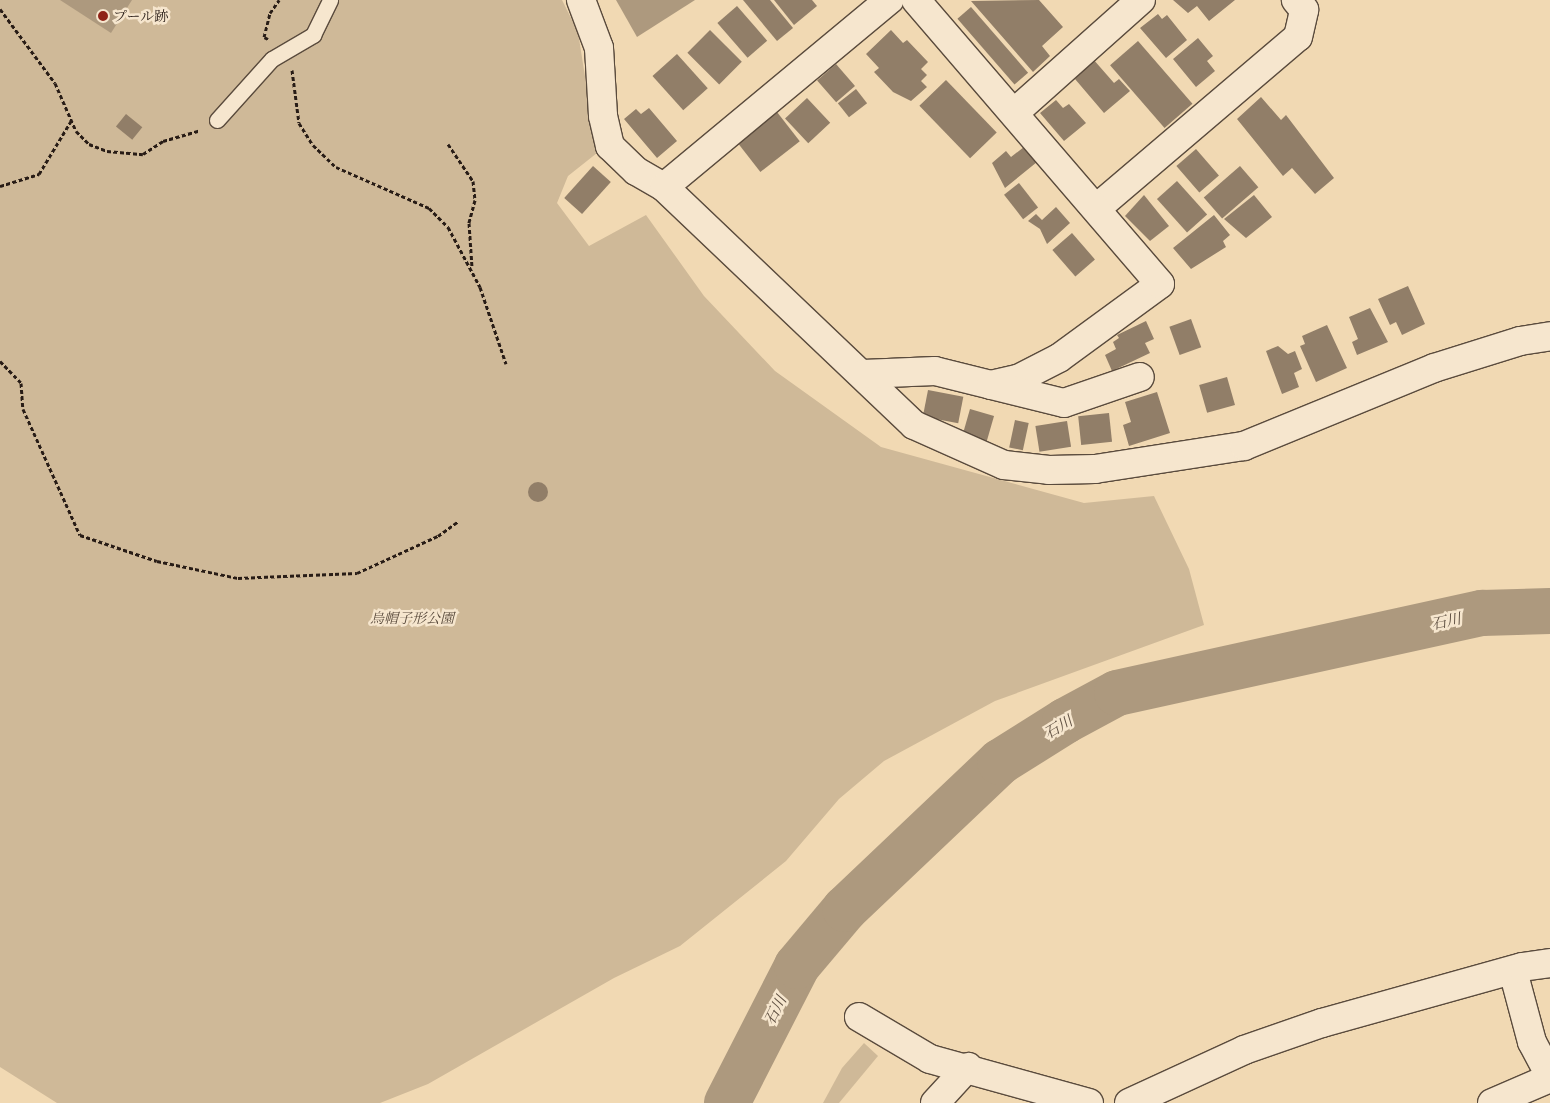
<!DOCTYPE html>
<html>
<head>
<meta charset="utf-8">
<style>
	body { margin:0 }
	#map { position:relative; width:1550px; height:1103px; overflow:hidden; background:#f1d9b3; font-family:"Libre Caslon Text","Noto Serif JP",serif }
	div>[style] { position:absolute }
	.green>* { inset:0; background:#cfb998 }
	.water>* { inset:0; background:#ad997e }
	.river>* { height:46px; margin:-23px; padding:0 23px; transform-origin:23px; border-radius:23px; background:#ad997e }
	.building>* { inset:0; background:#917e68; transform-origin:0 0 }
	.round { border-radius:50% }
	.path>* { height:3px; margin-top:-1.5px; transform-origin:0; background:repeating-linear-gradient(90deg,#281c16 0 4px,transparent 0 6.5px) }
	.roads { filter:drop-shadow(1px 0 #5a4b3d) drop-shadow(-1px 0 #5a4b3d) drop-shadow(0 1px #5a4b3d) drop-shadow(0 -1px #5a4b3d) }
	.service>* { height:15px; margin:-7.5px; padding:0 7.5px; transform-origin:7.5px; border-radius:7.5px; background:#f6e6ce }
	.minor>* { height:28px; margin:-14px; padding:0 14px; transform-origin:14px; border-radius:14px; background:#f6e6ce }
	.dots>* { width:14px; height:14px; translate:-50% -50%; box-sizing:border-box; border:2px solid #f6e6ce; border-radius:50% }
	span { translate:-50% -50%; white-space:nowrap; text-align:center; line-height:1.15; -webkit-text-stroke:5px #f6e6ce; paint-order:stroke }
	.poi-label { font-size:14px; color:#281c16 }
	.left { translate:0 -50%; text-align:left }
	.park-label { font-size:14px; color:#5a4b3d; font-style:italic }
	.water-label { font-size:15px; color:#5d4e40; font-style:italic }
</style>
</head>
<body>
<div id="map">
	<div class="green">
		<div style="clip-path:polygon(0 0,562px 0,578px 32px,597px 153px,568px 176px,557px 203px,589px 246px,646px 215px,704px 296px,775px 371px,881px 447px,1084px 503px,1154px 496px,1189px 569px,1204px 625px,995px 701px,884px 761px,839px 799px,786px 861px,680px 946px,614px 978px,428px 1084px,380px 1103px,57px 1103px,0 1067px)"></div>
		<div style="clip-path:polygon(864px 1043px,878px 1056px,839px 1103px,823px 1103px,842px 1068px)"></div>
	</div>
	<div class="water">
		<div style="clip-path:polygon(60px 0,132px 0,111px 33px)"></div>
		<div style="clip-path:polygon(616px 0,695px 0,637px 37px)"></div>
	</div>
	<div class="river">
		<div style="left:727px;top:1103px;width:154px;rotate:-62.9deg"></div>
		<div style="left:797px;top:966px;width:75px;rotate:-49.9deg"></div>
		<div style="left:845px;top:909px;width:214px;rotate:-43.5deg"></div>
		<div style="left:1000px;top:762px;width:77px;rotate:-32.2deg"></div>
		<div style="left:1065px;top:721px;width:59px;rotate:-28.3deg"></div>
		<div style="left:1117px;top:693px;width:374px;rotate:-12.4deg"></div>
		<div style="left:1482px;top:613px;width:68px;rotate:-1.7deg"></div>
	</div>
	<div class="building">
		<div style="clip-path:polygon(743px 0,770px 0,793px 28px,777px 41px)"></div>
		<div style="clip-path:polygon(774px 0,812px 0,817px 6px,794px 25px)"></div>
		<div style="clip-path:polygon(1039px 0,1063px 27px,1042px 46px,1050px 56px,1033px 72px,971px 1px)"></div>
		<div style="clip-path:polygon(1173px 0,1235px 0,1209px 21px,1197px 6px,1188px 13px)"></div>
		<div style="left:737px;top:6px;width:46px;height:26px;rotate:49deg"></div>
		<div style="left:971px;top:7px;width:87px;height:18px;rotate:49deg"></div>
		<div style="clip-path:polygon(1158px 14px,1162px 19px,1167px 15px,1187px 40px,1166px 58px,1140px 28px)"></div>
		<div style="left:710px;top:30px;width:45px;height:32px;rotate:45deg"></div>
		<div style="clip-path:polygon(891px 30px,903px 43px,907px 40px,928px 62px,921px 69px,927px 75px,921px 81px,927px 87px,911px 101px,893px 92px,874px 72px,879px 68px,866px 54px)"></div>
		<div style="clip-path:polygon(1198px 38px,1213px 56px,1207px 61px,1215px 71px,1196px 87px,1173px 59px)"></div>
		<div style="left:1138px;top:41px;width:83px;height:37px;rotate:49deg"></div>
		<div style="left:677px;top:54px;width:46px;height:33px;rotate:48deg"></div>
		<div style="clip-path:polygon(1093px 59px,1114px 83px,1119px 79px,1130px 91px,1104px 113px,1075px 79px)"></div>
		<div style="left:836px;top:64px;width:29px;height:25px;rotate:49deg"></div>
		<div style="left:946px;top:80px;width:73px;height:37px;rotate:46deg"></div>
		<div style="left:856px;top:89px;width:18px;height:23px;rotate:52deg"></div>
		<div style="clip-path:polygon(1261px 97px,1281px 120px,1286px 115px,1334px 178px,1315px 194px,1292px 168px,1283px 176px,1237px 119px)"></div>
		<div style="left:807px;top:98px;width:34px;height:30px;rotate:47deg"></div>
		<div style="clip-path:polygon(1056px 100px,1063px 108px,1069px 104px,1086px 123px,1064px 141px,1040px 113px)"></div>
		<div style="clip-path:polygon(649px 108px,677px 141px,657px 158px,624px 119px,636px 109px,641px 114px)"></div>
		<div style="left:777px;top:112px;width:37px;height:50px;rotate:52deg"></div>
		<div style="left:126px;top:114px;width:21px;height:16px;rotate:39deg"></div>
		<div style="clip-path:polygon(1024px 147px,1037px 162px,1005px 188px,992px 163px,1006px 151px,1011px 157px)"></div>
		<div style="left:1196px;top:149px;width:35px;height:26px;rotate:49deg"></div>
		<div style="left:593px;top:166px;width:24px;height:43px;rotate:42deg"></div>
		<div style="left:1240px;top:166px;width:28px;height:48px;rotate:49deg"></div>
		<div style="left:1177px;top:181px;width:45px;height:27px;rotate:48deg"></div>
		<div style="left:1019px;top:183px;width:31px;height:19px;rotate:52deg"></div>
		<div style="clip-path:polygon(1144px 195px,1169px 226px,1150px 241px,1125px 216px)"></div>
		<div style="clip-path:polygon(1254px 195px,1272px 217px,1246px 238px,1224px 219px)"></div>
		<div style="clip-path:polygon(1056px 207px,1070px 223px,1047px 244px,1040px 229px,1028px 221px,1036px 214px,1042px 220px)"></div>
		<div style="clip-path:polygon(1214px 215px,1230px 235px,1223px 241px,1226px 247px,1191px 269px,1173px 248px)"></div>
		<div style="left:1072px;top:233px;width:35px;height:26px;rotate:49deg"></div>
		<div style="clip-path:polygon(1408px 286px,1425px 324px,1402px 335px,1396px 322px,1390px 325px,1378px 299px)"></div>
		<div style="clip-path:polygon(1370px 308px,1388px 342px,1357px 355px,1352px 342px,1358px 339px,1349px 317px)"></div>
		<div style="left:1191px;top:319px;width:30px;height:23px;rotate:70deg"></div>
		<div style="clip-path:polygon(1146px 321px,1154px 339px,1145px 343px,1150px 353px,1112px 371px,1105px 355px,1116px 349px,1113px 342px,1119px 338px,1117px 335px)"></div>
		<div style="clip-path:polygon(1327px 325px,1347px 368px,1316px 382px,1300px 346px,1305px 344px,1302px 336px)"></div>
		<div style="clip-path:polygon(1278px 346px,1288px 354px,1295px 351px,1302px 369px,1294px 373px,1299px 387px,1282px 394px,1266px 351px)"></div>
		<div style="left:1227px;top:377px;width:29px;height:29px;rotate:74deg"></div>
		<div style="left:928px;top:390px;width:36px;height:27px;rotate:11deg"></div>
		<div style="clip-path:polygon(1157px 392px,1170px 433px,1129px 446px,1123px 425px,1131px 422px,1125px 402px)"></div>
		<div style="left:970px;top:409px;width:25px;height:27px;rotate:16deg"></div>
		<div style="left:1109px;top:413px;width:29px;height:31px;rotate:84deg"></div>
		<div style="left:1015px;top:420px;width:14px;height:28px;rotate:12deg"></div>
		<div style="left:1067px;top:421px;width:26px;height:32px;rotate:81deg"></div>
		<div class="round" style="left:528px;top:482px;width:20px;height:20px"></div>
	</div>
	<div class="path">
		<div style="left:0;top:9px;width:92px;rotate:53.4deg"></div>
		<div style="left:55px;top:83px;width:52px;rotate:66.4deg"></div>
		<div style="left:76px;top:131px;width:18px;rotate:45deg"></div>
		<div style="left:89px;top:144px;width:19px;rotate:21deg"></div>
		<div style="left:107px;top:151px;width:36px;rotate:5deg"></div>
		<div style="left:143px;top:154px;width:24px;rotate:-33deg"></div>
		<div style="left:163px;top:141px;width:37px;rotate:-16deg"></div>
		<div style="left:268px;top:39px;width:4px;rotate:-153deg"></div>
		<div style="left:264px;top:37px;width:25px;rotate:-76deg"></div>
		<div style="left:270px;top:13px;width:16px;rotate:-55deg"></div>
		<div style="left:292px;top:70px;width:53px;rotate:82.5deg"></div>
		<div style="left:299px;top:123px;width:26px;rotate:58deg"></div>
		<div style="left:313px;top:145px;width:32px;rotate:44deg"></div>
		<div style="left:336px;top:167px;width:102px;rotate:23.8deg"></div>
		<div style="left:429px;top:208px;width:27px;rotate:45deg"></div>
		<div style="left:448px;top:227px;width:68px;rotate:61.9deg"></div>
		<div style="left:480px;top:287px;width:81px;rotate:71.3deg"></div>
		<div style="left:448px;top:144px;width:45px;rotate:56deg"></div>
		<div style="left:473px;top:181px;width:19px;rotate:84deg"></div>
		<div style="left:475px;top:200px;width:24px;rotate:105deg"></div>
		<div style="left:469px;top:223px;width:44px;rotate:86.1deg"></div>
		<div style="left:0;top:186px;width:41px;rotate:-17.1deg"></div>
		<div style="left:39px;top:174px;width:62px;rotate:-58.9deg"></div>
		<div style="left:0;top:361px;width:30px;rotate:46deg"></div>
		<div style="left:21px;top:383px;width:26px;rotate:86deg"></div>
		<div style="left:23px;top:409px;width:138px;rotate:65.7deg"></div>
		<div style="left:80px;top:535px;width:81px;rotate:18.7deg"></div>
		<div style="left:157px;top:561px;width:83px;rotate:11.9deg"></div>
		<div style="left:238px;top:578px;width:119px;rotate:-2.4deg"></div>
		<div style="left:357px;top:573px;width:89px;rotate:-24.6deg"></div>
		<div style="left:438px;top:536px;width:24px;rotate:-36deg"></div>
	</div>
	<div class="roads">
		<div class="service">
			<div style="left:217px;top:120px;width:82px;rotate:-48deg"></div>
			<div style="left:272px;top:59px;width:48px;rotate:-30.3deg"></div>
			<div style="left:313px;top:35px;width:39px;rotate:-64deg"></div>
		</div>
		<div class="minor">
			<div style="left:581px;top:0;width:51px;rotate:69.4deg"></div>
			<div style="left:599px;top:48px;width:68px;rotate:86.6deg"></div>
			<div style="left:603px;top:116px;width:31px;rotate:77deg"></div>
			<div style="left:610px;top:146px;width:36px;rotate:44deg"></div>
			<div style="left:636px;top:171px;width:32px;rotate:30deg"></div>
			<div style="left:664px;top:187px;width:345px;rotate:43.6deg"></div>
			<div style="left:914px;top:425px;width:98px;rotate:24deg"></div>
			<div style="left:1004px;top:465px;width:45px;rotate:6.3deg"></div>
			<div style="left:1049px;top:470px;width:46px;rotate:-1.2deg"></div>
			<div style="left:1095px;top:469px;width:151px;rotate:-8.8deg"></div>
			<div style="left:1244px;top:446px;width:205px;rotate:-22.3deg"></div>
			<div style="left:1434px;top:368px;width:90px;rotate:-17.4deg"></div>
			<div style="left:1520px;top:341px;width:30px;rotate:-9deg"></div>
			<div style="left:1014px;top:113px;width:170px;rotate:-41.7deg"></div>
			<div style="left:664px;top:187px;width:293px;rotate:-39.7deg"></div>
			<div style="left:1098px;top:207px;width:262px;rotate:-40.4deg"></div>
			<div style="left:1298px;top:37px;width:28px;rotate:-77deg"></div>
			<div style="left:1304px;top:10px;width:13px;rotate:-129deg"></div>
			<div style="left:863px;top:374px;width:72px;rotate:-2.4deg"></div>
			<div style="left:935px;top:371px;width:58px;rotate:14deg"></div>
			<div style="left:991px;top:385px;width:28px;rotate:-13deg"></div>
			<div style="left:1018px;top:379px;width:46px;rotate:-27.1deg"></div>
			<div style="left:1059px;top:358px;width:125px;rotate:-36.2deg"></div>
			<div style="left:1160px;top:284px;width:374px;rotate:-130.7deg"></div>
			<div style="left:991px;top:385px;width:75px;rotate:13.9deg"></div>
			<div style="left:1064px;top:403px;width:80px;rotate:-18.9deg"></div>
			<div style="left:1513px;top:971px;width:73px;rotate:75deg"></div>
			<div style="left:1532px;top:1042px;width:38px;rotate:62deg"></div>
			<div style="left:859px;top:1017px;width:82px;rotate:30.6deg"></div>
			<div style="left:930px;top:1059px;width:165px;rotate:15.5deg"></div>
			<div style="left:935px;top:1103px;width:49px;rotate:-47.5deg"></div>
			<div style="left:1129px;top:1103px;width:127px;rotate:-24.7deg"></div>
			<div style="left:1244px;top:1050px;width:83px;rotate:-19.1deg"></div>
			<div style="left:1322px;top:1023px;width:208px;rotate:-15.6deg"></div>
			<div style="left:1522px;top:967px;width:28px;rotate:-8deg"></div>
			<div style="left:1492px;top:1103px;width:63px;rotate:-23.3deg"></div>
		</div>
	</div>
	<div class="dots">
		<div style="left:103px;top:16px;background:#8f2418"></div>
	</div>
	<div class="poi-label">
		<span class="left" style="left:113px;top:16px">プール跡</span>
	</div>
	<div class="park-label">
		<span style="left:412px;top:618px">烏帽子形公園</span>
	</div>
	<div class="water-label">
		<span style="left:1446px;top:621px;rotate:-12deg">石川</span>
		<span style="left:1058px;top:727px;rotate:-31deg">石川</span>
		<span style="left:775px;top:1010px;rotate:-63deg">石川</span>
	</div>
</div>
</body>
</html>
